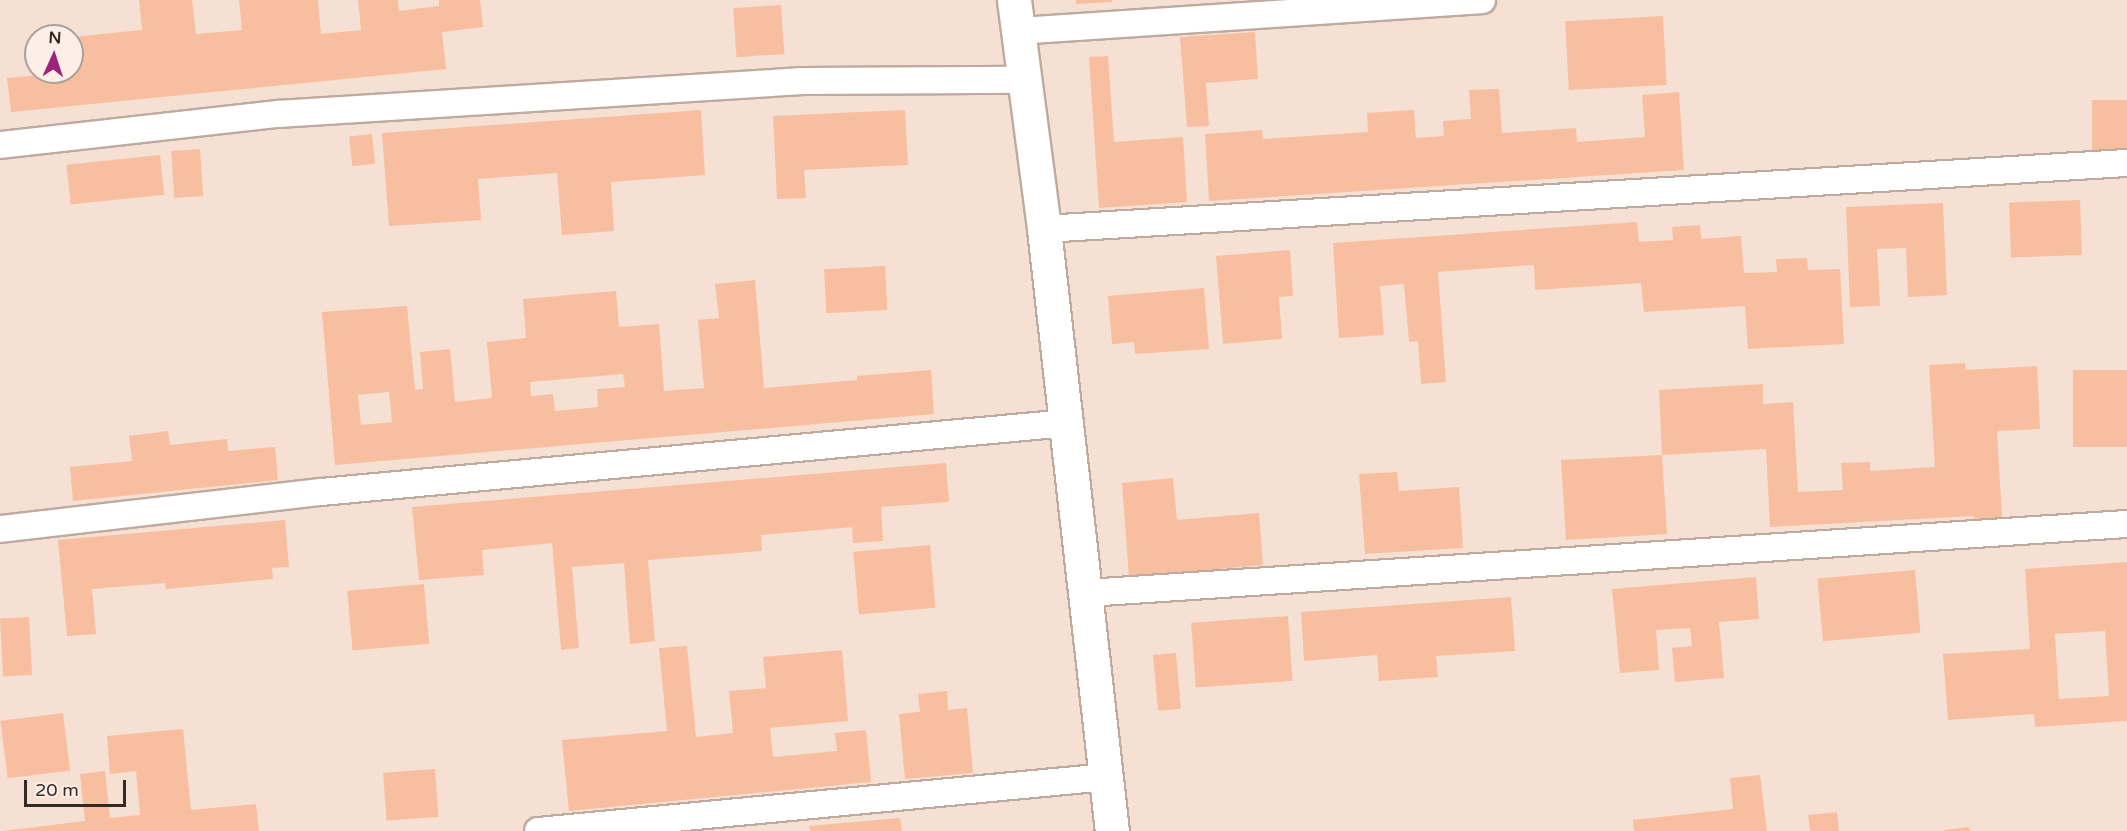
<!DOCTYPE html>
<html>
<head>
<meta charset="utf-8">
<style>
	body { margin:0 }
	#map { position:relative; width:2127px; height:831px; overflow:hidden; background:#f6e0d4; font-family:"Varela Round",sans-serif }
	div>[style] { position:absolute }
	.building>* { inset:0; background:#f7bf9f; transform-origin:0 0 }
	.roads { filter:drop-shadow(2px 0 #beaa9e) drop-shadow(-2px 0 #beaa9e) drop-shadow(0 2px #beaa9e) drop-shadow(0 -2px #beaa9e) }
	.street>* { height:26px; margin:-13px; padding:0 13px; transform-origin:13px; border-radius:13px; background:#fff }
	.secondary>* { height:33px; margin:-16.5px; padding:0 16.5px; transform-origin:16.5px; border-radius:16.5px; background:#fff }
	span { translate:-50% -50%; white-space:nowrap; text-align:center; line-height:1.15; -webkit-text-stroke:5px #fdefe8; paint-order:stroke }
	.north { position:absolute; left:24px; top:24px; width:60px; height:60px; box-sizing:border-box; background:#fdefe8; border:2px solid #aca09a; border-radius:50%; rotate:3deg; font-size:16px; font-weight:700; line-height:24px; text-align:center; color:#332a26 }
	.north::after { content:''; display:block; margin:auto; width:21px; height:27px; background:#9e2278; clip-path:polygon(50% 0,100% 100%,50% 72%,0 100%) }
	.scale { position:absolute; left:24px; top:780px; width:102px; height:27px; box-sizing:border-box; border:3px solid #332a26; border-top:0; padding-left:8px; font-size:18px; line-height:21px; white-space:nowrap; color:#332a26; -webkit-text-stroke:4px #fdefe8; paint-order:stroke }
</style>
</head>
<body>
<div id="map">
	<div class="building">
		<div style="clip-path:polygon(139px 0,192px 0,196px 34px,242px 30px,239px 0,318px 0,321px 34px,361px 30px,358px 0,398px 0,399px 11px,439px 6px,439px 0,480px 0,483px 27px,442px 32px,446px 69px,11px 112px,7px 78px,72px 72px,72px 37px,142px 30px)"></div>
		<div style="clip-path:polygon(1076px 0,1112px 0,1112px 2px,1076px 4px)"></div>
		<div style="left:781px;top:5px;width:49px;height:48px;rotate:86deg"></div>
		<div style="left:1663px;top:16px;width:69px;height:98px;rotate:87deg"></div>
		<div style="clip-path:polygon(1255px 32px,1258px 79px,1206px 83px,1209px 126px,1187px 127px,1180px 37px)"></div>
		<div style="clip-path:polygon(1108px 56px,1114px 142px,1183px 137px,1187px 202px,1099px 208px,1089px 57px)"></div>
		<div style="clip-path:polygon(1499px 89px,1502px 133px,1576px 128px,1577px 142px,1645px 137px,1642px 95px,1679px 92px,1684px 170px,1209px 201px,1205px 134px,1262px 130px,1263px 139px,1368px 132px,1367px 113px,1414px 110px,1416px 138px,1444px 136px,1443px 121px,1471px 119px,1469px 90px)"></div>
		<div style="left:2127px;top:100px;width:51px;height:35px;rotate:90deg"></div>
		<div style="clip-path:polygon(701px 110px,705px 175px,611px 182px,614px 231px,562px 235px,557px 173px,478px 179px,481px 220px,389px 226px,382px 133px)"></div>
		<div style="clip-path:polygon(905px 110px,908px 165px,804px 170px,806px 198px,777px 199px,773px 116px)"></div>
		<div style="left:372px;top:134px;width:30px;height:23px;rotate:84deg"></div>
		<div style="left:200px;top:149px;width:47px;height:29px;rotate:86deg"></div>
		<div style="left:160px;top:155px;width:40px;height:94px;rotate:84deg"></div>
		<div style="left:2080px;top:200px;width:55px;height:71px;rotate:88deg"></div>
		<div style="clip-path:polygon(1943px 203px,1947px 295px,1908px 297px,1906px 248px,1877px 249px,1880px 306px,1850px 307px,1846px 207px)"></div>
		<div style="clip-path:polygon(1637px 222px,1639px 242px,1673px 240px,1672px 227px,1700px 225px,1701px 239px,1741px 236px,1744px 273px,1777px 272px,1776px 259px,1807px 258px,1808px 270px,1840px 269px,1844px 344px,1748px 349px,1745px 306px,1644px 312px,1641px 283px,1535px 290px,1534px 265px,1438px 272px,1446px 382px,1421px 384px,1418px 341px,1409px 342px,1404px 284px,1380px 286px,1384px 335px,1339px 338px,1333px 243px)"></div>
		<div style="clip-path:polygon(1290px 250px,1293px 296px,1279px 297px,1282px 339px,1223px 344px,1216px 256px)"></div>
		<div style="left:885px;top:266px;width:44px;height:61px;rotate:87deg"></div>
		<div style="clip-path:polygon(evenodd,755px 280px,764px 388px,857px 380px,857px 376px,931px 370px,934px 414px,335px 465px,322px 312px,407px 306px,415px 390px,423px 389px,420px 352px,450px 349px,455px 402px,492px 398px,487px 342px,526px 338px,523px 299px,616px 291px,619px 327px,659px 324px,664px 391px,704px 388px,698px 320px,719px 318px,715px 284px,755px 280px,623px 374px,625px 387px,597px 389px,598px 407px,555px 411px,553px 394px,531px 396px,530px 382px,623px 374px,755px 280px,389px 392px,392px 422px,361px 425px,358px 395px,389px 392px)"></div>
		<div style="clip-path:polygon(1204px 288px,1209px 349px,1135px 354px,1134px 342px,1112px 344px,1108px 296px)"></div>
		<div style="clip-path:polygon(1965px 363px,1966px 370px,2037px 366px,2040px 429px,1997px 431px,2002px 518px,1974px 520px,1974px 516px,1770px 527px,1766px 449px,1662px 455px,1667px 534px,1566px 540px,1561px 460px,1662px 455px,1659px 390px,1763px 384px,1763px 404px,1793px 402px,1798px 492px,1843px 490px,1841px 463px,1870px 462px,1870px 471px,1935px 467px,1929px 365px)"></div>
		<div style="left:2127px;top:370px;width:77px;height:54px;rotate:90deg"></div>
		<div style="clip-path:polygon(168px 431px,170px 445px,227px 439px,228px 451px,275px 447px,278px 480px,73px 501px,70px 467px,132px 461px,129px 436px)"></div>
		<div style="clip-path:polygon(946px 463px,949px 502px,881px 507px,883px 541px,853px 543px,852px 527px,761px 535px,762px 551px,648px 560px,655px 641px,630px 644px,624px 563px,572px 567px,579px 648px,561px 650px,552px 543px,482px 550px,484px 575px,419px 580px,412px 507px)"></div>
		<div style="clip-path:polygon(1397px 472px,1399px 491px,1459px 487px,1463px 548px,1365px 554px,1359px 474px)"></div>
		<div style="clip-path:polygon(1173px 478px,1177px 520px,1259px 513px,1263px 565px,1129px 577px,1122px 483px)"></div>
		<div style="clip-path:polygon(285px 520px,289px 567px,272px 568px,273px 579px,166px 589px,165px 583px,92px 589px,96px 634px,67px 636px,58px 540px)"></div>
		<div style="left:930px;top:545px;width:63px;height:77px;rotate:85deg"></div>
		<div style="clip-path:polygon(evenodd,2127px 562px,2127px 721px,2035px 727px,2034px 714px,1948px 720px,1943px 654px,2030px 649px,2025px 569px,2127px 562px,2105px 631px,2109px 696px,2059px 699px,2055px 634px,2105px 631px)"></div>
		<div style="left:1915px;top:570px;width:63px;height:98px;rotate:85deg"></div>
		<div style="clip-path:polygon(1756px 577px,1759px 619px,1719px 622px,1724px 678px,1675px 682px,1672px 648px,1692px 646px,1690px 628px,1656px 630px,1659px 670px,1620px 673px,1612px 589px)"></div>
		<div style="left:424px;top:584px;width:60px;height:77px;rotate:85deg"></div>
		<div style="clip-path:polygon(1511px 597px,1515px 651px,1436px 656px,1438px 677px,1379px 681px,1377px 655px,1304px 661px,1301px 612px)"></div>
		<div style="left:1288px;top:616px;width:65px;height:97px;rotate:86deg"></div>
		<div style="left:29px;top:617px;width:58px;height:29px;rotate:87deg"></div>
		<div style="clip-path:polygon(687px 646px,696px 737px,733px 733px,729px 691px,766px 688px,763px 657px,842px 650px,848px 721px,770px 728px,773px 757px,837px 751px,835px 733px,866px 730px,871px 782px,569px 811px,562px 740px,667px 731px,659px 648px)"></div>
		<div style="left:1176px;top:653px;width:56px;height:23px;rotate:85deg"></div>
		<div style="clip-path:polygon(947px 691px,948px 710px,967px 708px,973px 773px,905px 779px,899px 714px,920px 712px,918px 694px)"></div>
		<div style="left:63px;top:713px;width:58px;height:63px;rotate:83deg"></div>
		<div style="clip-path:polygon(183px 729px,191px 810px,256px 804px,259px 831px,2px 831px,85px 821px,80px 774px,105px 771px,110px 818px,140px 815px,136px 771px,110px 774px,107px 736px)"></div>
		<div style="left:435px;top:769px;width:48px;height:52px;rotate:86deg"></div>
		<div style="clip-path:polygon(1760px 775px,1767px 831px,1634px 831px,1633px 820px,1733px 809px,1730px 778px)"></div>
		<div style="clip-path:polygon(1837px 812px,1839px 831px,1810px 831px,1808px 815px)"></div>
		<div style="clip-path:polygon(900px 818px,902px 831px,810px 831px,809px 826px)"></div>
		<div style="clip-path:polygon(1969px 827px,1970px 831px,1944px 831px,1944px 830px)"></div>
	</div>
	<div class="roads">
		<div class="street">
			<div style="left:1018px;top:31px;width:465px;rotate:-3.8deg"></div>
			<div style="left:0;top:145px;width:280px;rotate:-6.4deg"></div>
			<div style="left:278px;top:114px;width:526px;rotate:-3.6deg"></div>
			<div style="left:803px;top:81px;width:222px;rotate:-0.3deg"></div>
			<div style="left:1044px;top:229px;width:1085px;rotate:-3.49deg"></div>
			<div style="left:0;top:529px;width:323px;rotate:-6.6deg"></div>
			<div style="left:321px;top:492px;width:749px;rotate:-5.28deg"></div>
			<div style="left:1087px;top:593px;width:1042px;rotate:-3.8deg"></div>
			<div style="left:538px;top:831px;width:572px;rotate:-5.42deg"></div>
		</div>
		<div class="secondary">
			<div style="left:1014px;top:0;width:231px;rotate:82.5deg"></div>
			<div style="left:1044px;top:229px;width:606px;rotate:83.56deg"></div>
		</div>
	</div>
	<div class="north">N</div>
	<div class="scale">20 m</div>
</div>
</body>
</html>
